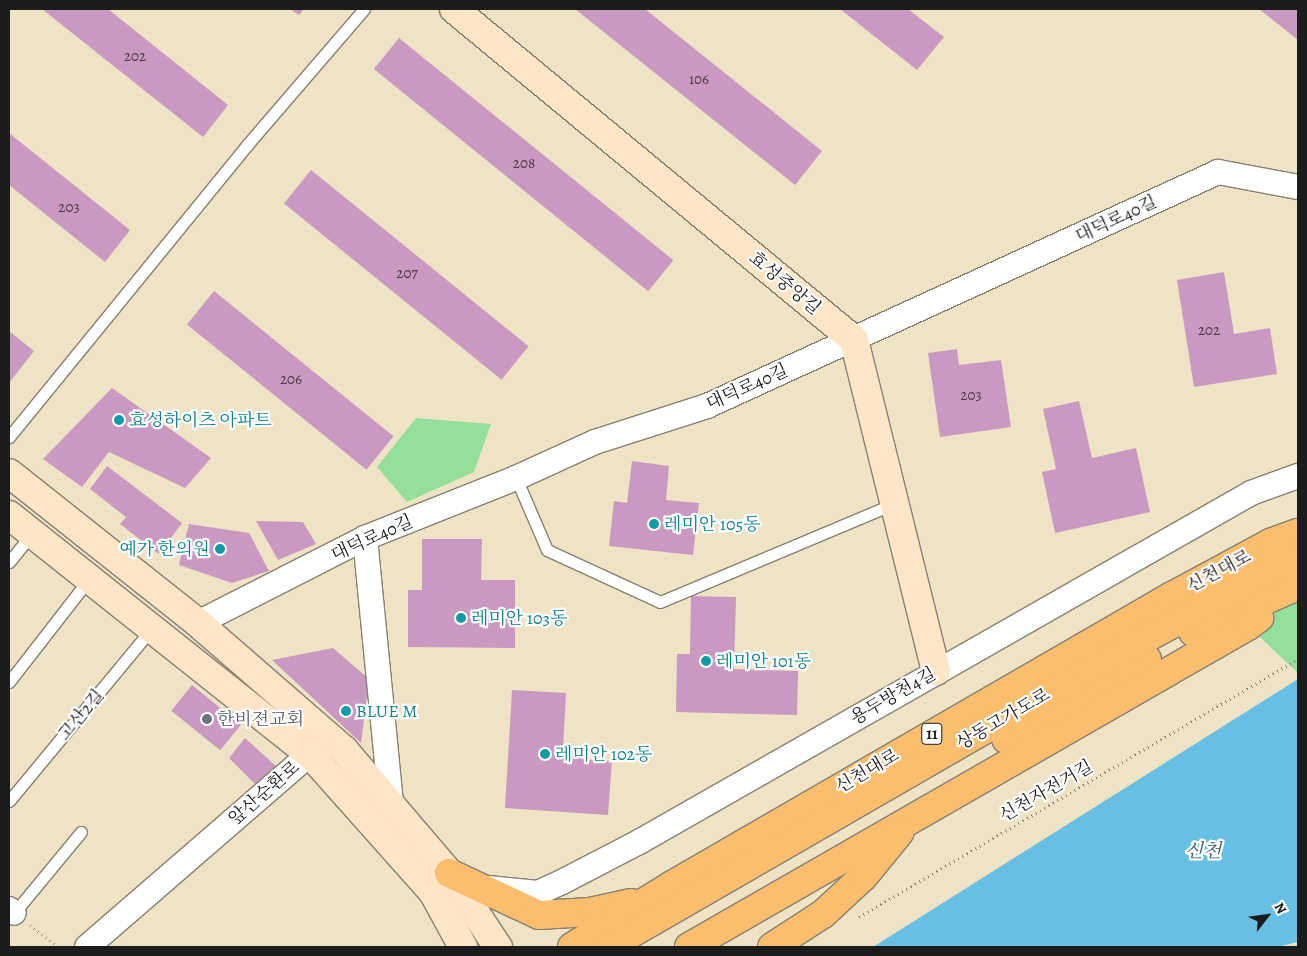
<!DOCTYPE html>
<html>
<head>
<meta charset="utf-8">
<style>
	body { margin:0 }
	#map { position:relative; width:1307px; height:956px; overflow:hidden; background:#efe3c6; font-family:Alegreya,"Noto Serif KR",serif }
	div>[style] { position:absolute }
	.green>* { inset:0; background:#94df9a }
	.water>* { inset:0; background:#67bfe4 }
	.building>* { inset:0; background:#ca99c1; transform-origin:0 0 }
	.path>* { height:3px; margin-top:-1.5px; transform-origin:0; background:repeating-linear-gradient(90deg,#868071 0 1px,transparent 0 5px) }
	.roads { filter:drop-shadow(1px 0 #868071) drop-shadow(-1px 0 #868071) drop-shadow(0 1px #868071) drop-shadow(0 -1px #868071) }
	.lane>* { height:11px; margin:-5.5px; padding:0 5.5px; transform-origin:5.5px; border-radius:5.5px; background:#fff }
	.street>* { height:24px; margin:-12px; padding:0 12px; transform-origin:12px; border-radius:12px; background:#fff }
	.secondary>* { height:28px; margin:-14px; padding:0 14px; transform-origin:14px; border-radius:14px; background:#fde5c5 }
	.highway>* { height:28px; margin:-14px; padding:0 14px; transform-origin:14px; border-radius:14px; background:#fbbe6e }
	.dots>* { width:14px; height:14px; translate:-50% -50%; box-sizing:border-box; border:2px solid #fff; border-radius:50% }
	span { translate:-50% -50%; white-space:nowrap; text-align:center; line-height:1.15; -webkit-text-stroke:4.5px #fff; paint-order:stroke }
	.number-label { font-size:15px; color:#483b45 }
	.number-label span { -webkit-text-stroke-width:0 }
	.shield-label span { padding:1px 4px; background:#fff; border:1px solid; border-radius:4px; -webkit-text-stroke-width:0 }
	.shield-label { font-size:16px; color:#1c1c1c; font-weight:700 }
	.street-label { font-size:18px; color:#1c1c1c }
	.culture-label { font-size:18px; color:#0d838f }
	.left { translate:0 -50%; text-align:left }
	.right { translate:-100% -50%; text-align:right }
	.worship-label { font-size:18px; color:#5b616d }
	.water-label { font-size:19px; color:#3a5d6c; font-style:italic }
	.frame { position:absolute; inset:0; border:10px solid #1c1c1c; pointer-events:none }
	.north { position:absolute; left:1242px; top:891px; width:50px; height:50px; -webkit-text-stroke:4px #fff; paint-order:stroke; rotate:60deg; font-size:14px; font-weight:700; line-height:20px; text-align:center; color:#1c1c1c }
	.north::after { content:''; display:block; margin:auto; width:18px; height:22px; background:#1c1c1c; clip-path:polygon(50% 0,100% 100%,50% 72%,0 100%) }
</style>
</head>
<body>
<div id="map">
	<div class="green">
		<div style="clip-path:polygon(416px 418px,491px 424px,474px 472px,407px 502px,377px 467px)"></div>
		<div style="clip-path:polygon(1298px 588px,1298px 673px,1248px 626px)"></div>
	</div>
	<div class="water">
		<div style="clip-path:polygon(1298px 679px,1298px 942px,1277px 947px,873px 947px)"></div>
	</div>
	<div class="building">
		<div style="clip-path:polygon(42px 9px,108px 9px,228px 105px,203px 137px)"></div>
		<div style="clip-path:polygon(290px 9px,304px 9px,299px 15px)"></div>
		<div style="clip-path:polygon(575px 9px,645px 9px,822px 151px,795px 185px)"></div>
		<div style="clip-path:polygon(840px 9px,908px 9px,944px 37px,917px 70px)"></div>
		<div style="clip-path:polygon(1259px 9px,1298px 9px,1298px 40px)"></div>
		<div style="left:399px;top:38px;width:353px;height:40px;rotate:39deg"></div>
		<div style="clip-path:polygon(9px 133px,130px 230px,105px 262px,9px 185px)"></div>
		<div style="left:311px;top:170px;width:280px;height:43px;rotate:39deg"></div>
		<div style="clip-path:polygon(1224px 272px,1234px 334px,1270px 328px,1277px 374px,1194px 387px,1177px 280px)"></div>
		<div style="left:214px;top:291px;width:231px;height:43px;rotate:39deg"></div>
		<div style="clip-path:polygon(9px 331px,34px 351px,9px 383px)"></div>
		<div style="clip-path:polygon(957px 349px,959px 365px,1001px 360px,1011px 427px,940px 437px,928px 353px)"></div>
		<div style="clip-path:polygon(112px 388px,211px 458px,185px 488px,109px 452px,82px 487px,43px 459px)"></div>
		<div style="clip-path:polygon(1079px 401px,1092px 458px,1136px 448px,1150px 512px,1055px 533px,1042px 472px,1056px 469px,1043px 409px)"></div>
		<div style="clip-path:polygon(632px 461px,669px 466px,666px 500px,699px 503px,693px 555px,609px 546px,614px 501px,627px 503px)"></div>
		<div style="clip-path:polygon(107px 466px,182px 523px,159px 554px,120px 524px,126px 517px,90px 489px)"></div>
		<div style="clip-path:polygon(256px 521px,303px 522px,316px 544px,278px 560px)"></div>
		<div style="clip-path:polygon(189px 524px,249px 533px,269px 571px,232px 583px,179px 565px)"></div>
		<div style="clip-path:polygon(422px 539px,482px 539px,481px 580px,515px 580px,515px 648px,408px 647px,408px 590px,422px 590px)"></div>
		<div style="clip-path:polygon(691px 596px,736px 597px,734px 669px,798px 671px,797px 715px,676px 712px,677px 654px,690px 654px)"></div>
		<div style="clip-path:polygon(333px 648px,369px 679px,361px 743px,272px 660px)"></div>
		<div style="left:192px;top:685px;width:63px;height:33px;rotate:39deg"></div>
		<div style="clip-path:polygon(512px 690px,566px 693px,563px 748px,582px 749px,581px 759px,612px 761px,608px 815px,505px 808px)"></div>
		<div style="clip-path:polygon(245px 738px,277px 767px,255px 784px,229px 758px)"></div>
	</div>
	<div class="path">
		<div style="left:859px;top:917px;width:509px;rotate:-30.44deg"></div>
		<div style="left:30px;top:925px;width:36px;rotate:37deg"></div>
	</div>
	<div class="roads">
		<div class="lane">
			<div style="left:9px;top:437px;width:377px;rotate:-50.8deg"></div>
			<div style="left:247px;top:145px;width:179px;rotate:-49.3deg"></div>
			<div style="left:516px;top:478px;width:78px;rotate:66.7deg"></div>
			<div style="left:547px;top:550px;width:124px;rotate:24.7deg"></div>
			<div style="left:660px;top:602px;width:253px;rotate:-22.8deg"></div>
			<div style="left:9px;top:562px;width:36px;rotate:-51deg"></div>
			<div style="left:9px;top:682px;width:130px;rotate:-52.2deg"></div>
			<div style="left:9px;top:801px;width:224px;rotate:-50.4deg"></div>
			<div style="left:14px;top:913px;width:105px;rotate:-50.4deg"></div>
		</div>
		<div class="street">
			<div style="left:365px;top:538px;width:266px;rotate:84.4deg"></div>
			<div style="left:198px;top:623px;width:187px;rotate:-27deg"></div>
			<div style="left:365px;top:538px;width:162px;rotate:-21.7deg"></div>
			<div style="left:516px;top:478px;width:87px;rotate:-24.5deg"></div>
			<div style="left:595px;top:442px;width:118px;rotate:-17.8deg"></div>
			<div style="left:707px;top:406px;width:562px;rotate:-24.6deg"></div>
			<div style="left:1218px;top:172px;width:81px;rotate:10.6deg"></div>
			<div style="left:488px;top:888px;width:50px;rotate:5.7deg"></div>
			<div style="left:538px;top:893px;width:26px;rotate:-25deg"></div>
			<div style="left:562px;top:882px;width:87px;rotate:-27.5deg"></div>
			<div style="left:639px;top:842px;width:705px;rotate:-29.69deg"></div>
			<div style="left:1251px;top:493px;width:50px;rotate:-19.9deg"></div>
			<div style="left:9px;top:909px;width:6px;rotate:39deg"></div>
			<div style="left:87px;top:947px;width:295px;rotate:-40.9deg"></div>
		</div>
		<div class="secondary">
			<div style="left:454px;top:9px;width:519px;rotate:39.61deg"></div>
			<div style="left:854px;top:340px;width:341px;rotate:76.1deg"></div>
			<div style="left:9px;top:473px;width:241px;rotate:38.4deg"></div>
			<div style="left:198px;top:623px;width:194px;rotate:41deg"></div>
			<div style="left:344px;top:750px;width:162px;rotate:49.5deg"></div>
			<div style="left:449px;top:873px;width:89px;rotate:56.5deg"></div>
			<div style="left:9px;top:515px;width:384px;rotate:38.5deg"></div>
			<div style="left:310px;top:754px;width:185px;rotate:48.3deg"></div>
			<div style="left:433px;top:892px;width:63px;rotate:61.4deg"></div>
		</div>
		<div class="highway">
			<div style="left:1193px;top:632px;width:115px;rotate:-23.7deg"></div>
			<div style="left:1006px;top:739px;width:162px;rotate:-29.6deg"></div>
			<div style="left:449px;top:873px;width:99px;rotate:25deg"></div>
			<div style="left:539px;top:915px;width:51px;rotate:-3.4deg"></div>
			<div style="left:590px;top:912px;width:42px;rotate:-12.4deg"></div>
			<div style="left:572px;top:947px;width:118px;rotate:-31.8deg"></div>
			<div style="left:672px;top:885px;width:578px;rotate:-30.03deg"></div>
			<div style="left:1172px;top:596px;width:111px;rotate:-28.4deg"></div>
			<div style="left:1270px;top:543px;width:30px;rotate:-20deg"></div>
			<div style="left:608px;top:947px;width:558px;rotate:-30.01deg"></div>
			<div style="left:1091px;top:668px;width:235px;rotate:-28.4deg"></div>
			<div style="left:689px;top:947px;width:645px;rotate:-29.87deg"></div>
			<div style="left:1248px;top:626px;width:14px;rotate:-36deg"></div>
			<div style="left:772px;top:947px;width:61px;rotate:-32.9deg"></div>
			<div style="left:823px;top:914px;width:54px;rotate:-42.8deg"></div>
			<div style="left:863px;top:877px;width:58px;rotate:-50.6deg"></div>
		</div>
	</div>
	<div class="dots">
		<div style="left:119px;top:420px;background:#0f9aa8"></div>
		<div style="left:654px;top:524px;background:#0f9aa8"></div>
		<div style="left:220px;top:549px;background:#0f9aa8"></div>
		<div style="left:461px;top:618px;background:#0f9aa8"></div>
		<div style="left:706px;top:661px;background:#0f9aa8"></div>
		<div style="left:346px;top:711px;background:#0f9aa8"></div>
		<div style="left:207px;top:719px;background:#6b7280"></div>
		<div style="left:545px;top:754px;background:#0f9aa8"></div>
	</div>
	<div class="number-label">
		<span style="left:135px;top:57px">202</span>
		<span style="left:699px;top:80px">106</span>
		<span style="left:524px;top:164px">208</span>
		<span style="left:69px;top:208px">203</span>
		<span style="left:407px;top:274px">207</span>
		<span style="left:1209px;top:331px">202</span>
		<span style="left:291px;top:380px">206</span>
		<span style="left:971px;top:396px">203</span>
	</div>
	<div class="shield-label">
		<span style="left:932px;top:734px">11</span>
	</div>
	<div class="street-label">
		<span style="left:1116px;top:219px;rotate:-25deg">대덕로40길</span>
		<span style="left:785px;top:283px;rotate:40deg">효성중앙길</span>
		<span style="left:747px;top:387px;rotate:-24deg">대덕로40길</span>
		<span style="left:372px;top:538px;rotate:-24deg">대덕로40길</span>
		<span style="left:1219px;top:571px;rotate:-28deg">신천대로</span>
		<span style="left:893px;top:696px;rotate:-30deg">용두방천4길</span>
		<span style="left:81px;top:715px;rotate:-50deg">고산2길</span>
		<span style="left:1003px;top:719px;rotate:-30deg">상동고가도로</span>
		<span style="left:867px;top:771px;rotate:-30deg">신천대로</span>
		<span style="left:1046px;top:791px;rotate:-30deg">신천자전거길</span>
		<span style="left:264px;top:793px;rotate:-41deg">앞산순환로</span>
	</div>
	<div class="culture-label">
		<span class="left" style="left:129px;top:420px">효성하이츠 아파트</span>
		<span class="left" style="left:664px;top:524px">레미안 105동</span>
		<span class="right" style="left:210px;top:549px">예가 한의원</span>
		<span class="left" style="left:471px;top:618px">레미안 103동</span>
		<span class="left" style="left:716px;top:661px">레미안 101동</span>
		<span class="left" style="left:356px;top:711px">BLUE M</span>
		<span class="left" style="left:555px;top:754px">레미안 102동</span>
	</div>
	<div class="worship-label">
		<span class="left" style="left:217px;top:719px">한비젼교회</span>
	</div>
	<div class="water-label">
		<span style="left:1203px;top:852px">신천</span>
	</div>
	<div class="frame"></div>
	<div class="north">N</div>
</div>
</body>
</html>
